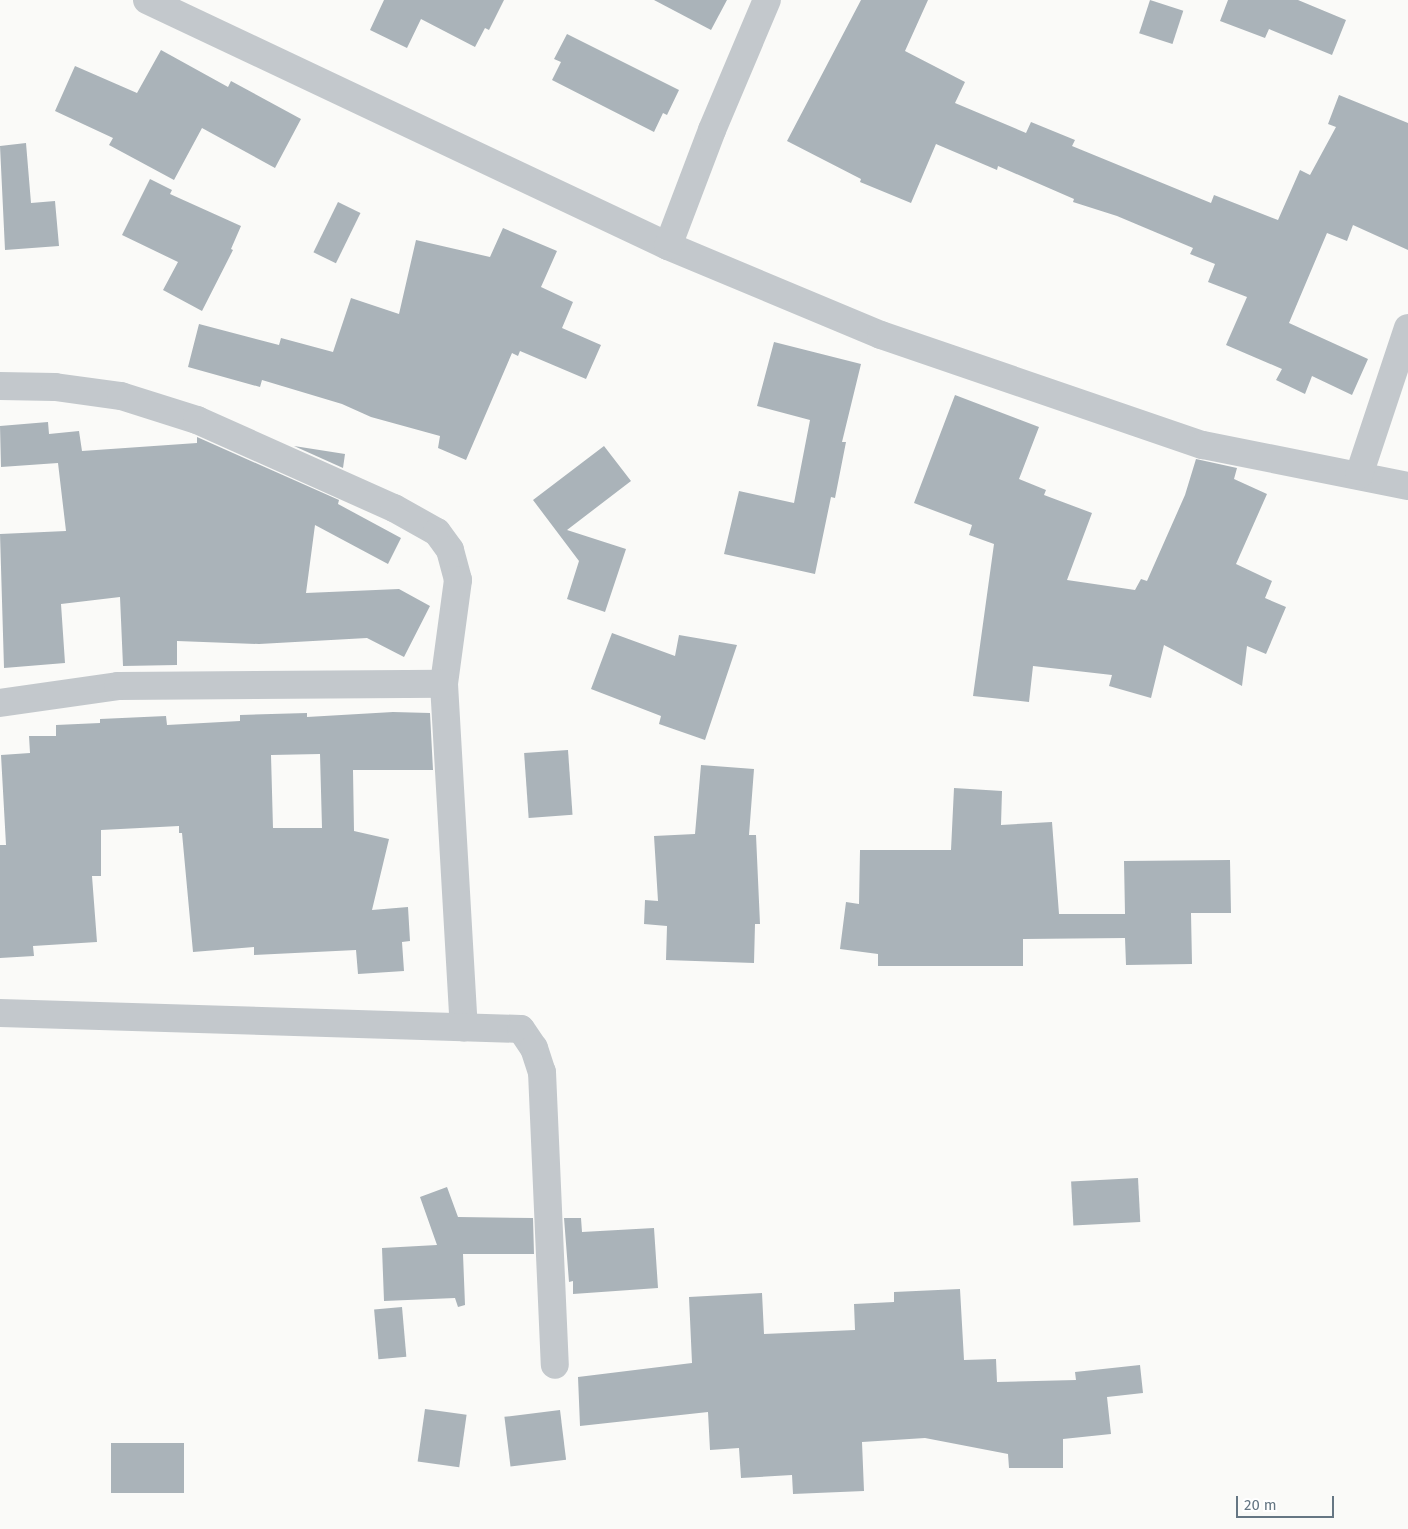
<!DOCTYPE html>
<html>
<head>
<meta charset="utf-8">
<style>
	body { margin:0 }
	#map { position:relative; width:1408px; height:1529px; overflow:hidden; background:#fafaf8; font-family:"Fira Sans",sans-serif }
	div>[style] { position:absolute }
	.building>* { inset:0; background:#aab3b9; transform-origin:0 0 }
	.minor>* { height:28px; margin:-14px; padding:0 14px; transform-origin:14px; border-radius:14px; background:#c3c8cc }
	span { translate:-50% -50%; white-space:nowrap; text-align:center; line-height:1.15; -webkit-text-stroke:5px #fff; paint-order:stroke }
	.scale { position:absolute; left:1236px; top:1496px; width:98px; height:22px; box-sizing:border-box; border:2px solid #657683; border-top:0; padding-left:6px; font-size:15px; line-height:18px; white-space:nowrap; color:#657683; -webkit-text-stroke:4px #fff; paint-order:stroke }
</style>
</head>
<body>
<div id="map">
	<div class="building">
		<div style="clip-path:polygon(384px 0,504px 0,489px 30px,485px 28px,475px 47px,421px 19px,407px 48px,370px 30px)"></div>
		<div style="clip-path:polygon(654px 0,727px 0,711px 30px)"></div>
		<div style="clip-path:polygon(861px 0,928px 0,905px 51px,965px 82px,955px 103px,1026px 133px,1031px 122px,1075px 140px,1072px 146px,1211px 203px,1214px 195px,1278px 220px,1300px 170px,1310px 175px,1336px 127px,1328px 124px,1339px 95px,1408px 123px,1408px 250px,1353px 225px,1347px 241px,1327px 233px,1289px 323px,1368px 359px,1352px 395px,1312px 376px,1305px 394px,1276px 380px,1282px 369px,1226px 345px,1247px 297px,1208px 282px,1215px 264px,1190px 254px,1193px 248px,1117px 216px,1073px 202px,1074px 199px,998px 166px,997px 170px,936px 144px,911px 203px,860px 182px,861px 179px,787px 141px)"></div>
		<div style="left:1150px;top:0;width:35px;height:35px;rotate:18deg"></div>
		<div style="clip-path:polygon(1228px 0,1298px 0,1346px 20px,1332px 55px,1269px 29px,1265px 38px,1220px 21px)"></div>
		<div style="clip-path:polygon(567px 34px,679px 90px,667px 115px,663px 113px,654px 132px,552px 80px,561px 62px,554px 59px)"></div>
		<div style="clip-path:polygon(161px 50px,228px 87px,231px 81px,301px 119px,275px 168px,202px 128px,174px 180px,109px 145px,113px 138px,55px 111px,75px 66px,137px 93px)"></div>
		<div style="clip-path:polygon(26px 143px,31px 203px,55px 201px,59px 246px,5px 250px,0 146px)"></div>
		<div style="clip-path:polygon(150px 179px,172px 190px,170px 194px,241px 226px,231px 249px,233px 250px,202px 311px,163px 290px,178px 262px,122px 235px)"></div>
		<div style="left:338px;top:202px;width:25px;height:56px;rotate:26deg"></div>
		<div style="clip-path:polygon(503px 228px,557px 251px,541px 287px,573px 302px,562px 328px,601px 345px,586px 379px,520px 351px,518px 356px,512px 353px,466px 460px,438px 448px,440px 436px,371px 417px,342px 404px,262px 380px,260px 387px,188px 367px,199px 324px,279px 345px,281px 338px,333px 352px,351px 298px,399px 314px,416px 240px,490px 257px)"></div>
		<div style="clip-path:polygon(774px 342px,861px 364px,842px 442px,846px 442px,835px 498px,831px 497px,815px 574px,724px 554px,739px 491px,794px 503px,810px 420px,757px 406px)"></div>
		<div style="clip-path:polygon(955px 395px,1039px 427px,1019px 479px,1046px 490px,1044px 495px,1092px 513px,1067px 580px,1135px 590px,1141px 579px,1147px 581px,1185px 495px,1196px 459px,1237px 468px,1234px 479px,1267px 494px,1236px 564px,1272px 581px,1265px 598px,1286px 607px,1266px 654px,1247px 646px,1242px 686px,1164px 645px,1151px 698px,1109px 686px,1112px 675px,1033px 666px,1029px 702px,973px 696px,994px 544px,969px 535px,972px 525px,914px 503px)"></div>
		<div style="clip-path:polygon(48px 422px,49px 434px,79px 431px,82px 451px,197px 443px,197px 437px,339px 500px,338px 504px,401px 538px,388px 564px,315px 525px,306px 593px,399px 589px,430px 606px,404px 657px,367px 638px,259px 644px,177px 641px,177px 665px,123px 666px,120px 597px,61px 604px,65px 663px,4px 668px,0 534px,66px 531px,58px 463px,1px 467px,0 426px)"></div>
		<div style="clip-path:polygon(294px 446px,345px 454px,343px 468px)"></div>
		<div style="clip-path:polygon(604px 446px,631px 481px,567px 530px,626px 549px,605px 612px,567px 599px,579px 561px,533px 500px)"></div>
		<div style="clip-path:polygon(612px 633px,675px 656px,679px 635px,737px 645px,705px 740px,659px 724px,661px 716px,591px 689px)"></div>
		<div style="clip-path:polygon(evenodd,393px 712px,430px 713px,433px 770px,353px 770px,354px 831px,389px 839px,372px 910px,408px 907px,410px 941px,402px 942px,404px 971px,358px 974px,356px 950px,254px 955px,254px 947px,193px 952px,182px 833px,179px 833px,179px 826px,101px 830px,101px 876px,92px 876px,97px 942px,33px 946px,34px 956px,0 958px,0 845px,6px 845px,1px 755px,30px 753px,29px 736px,56px 736px,56px 725px,100px 723px,100px 719px,166px 716px,167px 725px,240px 721px,240px 715px,307px 713px,307px 717px,393px 712px,320px 754px,322px 828px,273px 828px,271px 755px,320px 754px)"></div>
		<div style="left:568px;top:750px;width:65px;height:44px;rotate:86deg"></div>
		<div style="clip-path:polygon(701px 765px,754px 769px,749px 835px,756px 835px,760px 924px,755px 924px,754px 963px,666px 960px,667px 926px,644px 924px,645px 900px,658px 901px,654px 836px,695px 834px)"></div>
		<div style="clip-path:polygon(954px 788px,1002px 791px,1001px 825px,1052px 822px,1059px 914px,1125px 914px,1124px 861px,1230px 860px,1231px 913px,1191px 913px,1192px 964px,1126px 965px,1125px 938px,1023px 939px,1023px 966px,878px 966px,878px 954px,840px 949px,846px 902px,859px 904px,860px 850px,951px 850px)"></div>
		<div style="left:1138px;top:1178px;width:44px;height:67px;rotate:87deg"></div>
		<div style="clip-path:polygon(447px 1187px,458px 1217px,533px 1218px,534px 1254px,463px 1254px,465px 1305px,458px 1307px,455px 1298px,384px 1301px,382px 1248px,437px 1245px,420px 1197px)"></div>
		<div style="clip-path:polygon(564px 1218px,581px 1218px,582px 1232px,654px 1228px,658px 1288px,573px 1294px,573px 1281px,569px 1282px)"></div>
		<div style="clip-path:polygon(960px 1289px,964px 1360px,996px 1359px,997px 1382px,1076px 1380px,1075px 1372px,1140px 1365px,1143px 1393px,1107px 1397px,1111px 1434px,1063px 1439px,1063px 1468px,1009px 1468px,1008px 1454px,925px 1438px,862px 1442px,864px 1491px,793px 1494px,792px 1475px,741px 1478px,739px 1448px,710px 1450px,708px 1412px,580px 1426px,578px 1377px,692px 1363px,689px 1297px,762px 1293px,764px 1334px,855px 1330px,854px 1304px,894px 1302px,894px 1292px)"></div>
		<div style="left:402px;top:1307px;width:50px;height:28px;rotate:85deg"></div>
		<div style="left:425px;top:1409px;width:42px;height:53px;rotate:8deg"></div>
		<div style="left:560px;top:1410px;width:50px;height:56px;rotate:83deg"></div>
		<div style="left:111px;top:1443px;width:73px;height:50px"></div>
	</div>
	<div class="minor">
		<div style="left:147px;top:0;width:576px;rotate:25.28deg"></div>
		<div style="left:668px;top:246px;width:231px;rotate:22.7deg"></div>
		<div style="left:881px;top:335px;width:340px;rotate:18.9deg"></div>
		<div style="left:1203px;top:445px;width:209px;rotate:11.3deg"></div>
		<div style="left:668px;top:246px;width:124px;rotate:-69.2deg"></div>
		<div style="left:712px;top:130px;width:141px;rotate:-67.1deg"></div>
		<div style="left:0;top:386px;width:55px;rotate:1deg"></div>
		<div style="left:55px;top:387px;width:67px;rotate:7.8deg"></div>
		<div style="left:121px;top:396px;width:80px;rotate:17.5deg"></div>
		<div style="left:197px;top:420px;width:216px;rotate:24.1deg"></div>
		<div style="left:394px;top:508px;width:49px;rotate:29.2deg"></div>
		<div style="left:437px;top:532px;width:22px;rotate:54deg"></div>
		<div style="left:450px;top:550px;width:31px;rotate:75deg"></div>
		<div style="left:458px;top:580px;width:105px;rotate:97.7deg"></div>
		<div style="left:444px;top:684px;width:344px;rotate:86.7deg"></div>
		<div style="left:1359px;top:475px;width:155px;rotate:-71.6deg"></div>
		<div style="left:0;top:703px;width:119px;rotate:-8.2deg"></div>
		<div style="left:118px;top:686px;width:326px;rotate:-0.4deg"></div>
		<div style="left:0;top:1013px;width:521px;rotate:1.76deg"></div>
		<div style="left:521px;top:1029px;width:23px;rotate:56deg"></div>
		<div style="left:534px;top:1048px;width:25px;rotate:72deg"></div>
		<div style="left:542px;top:1072px;width:293px;rotate:87.5deg"></div>
	</div>
	<div class="scale">20 m</div>
</div>
</body>
</html>
